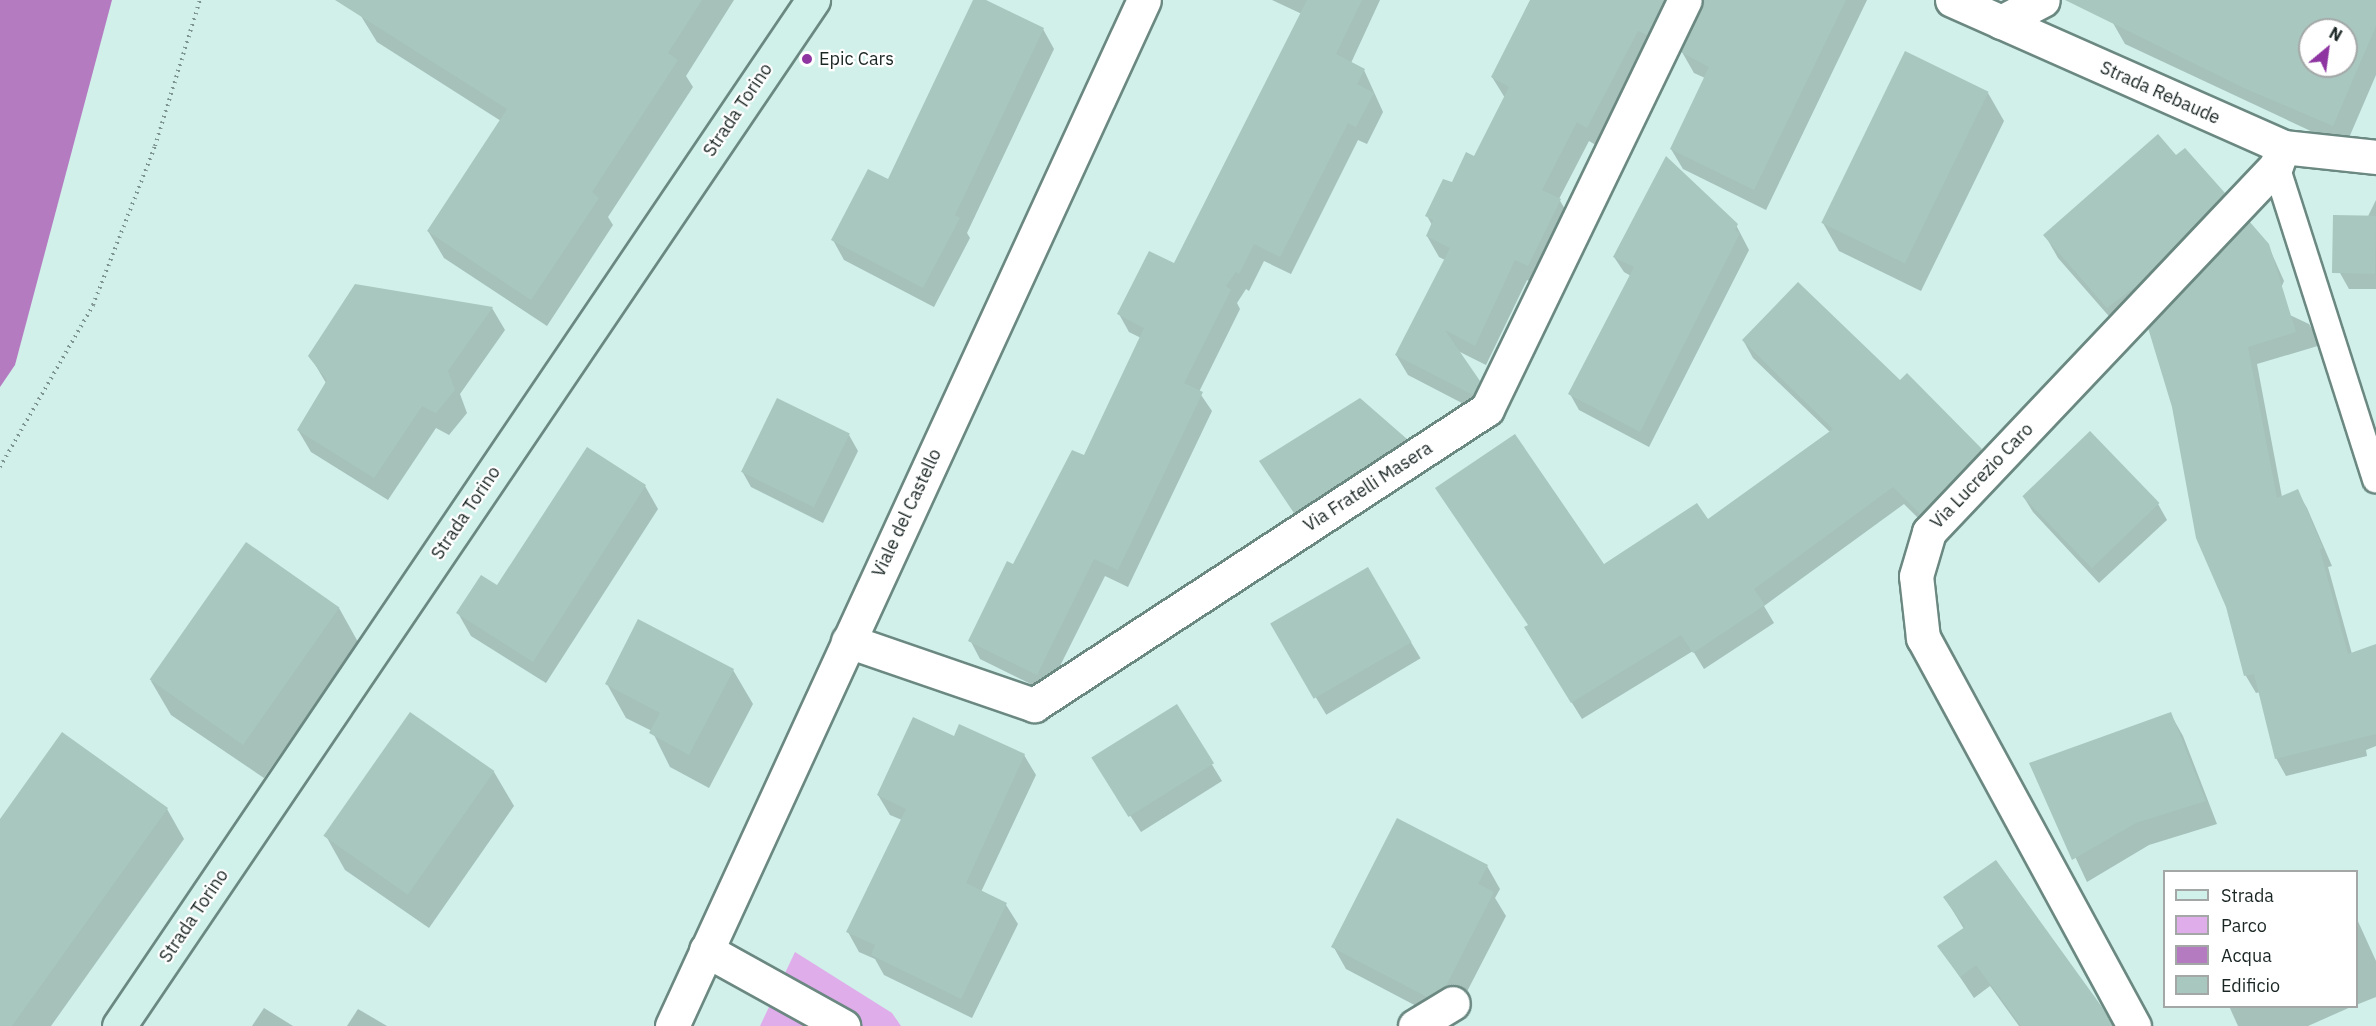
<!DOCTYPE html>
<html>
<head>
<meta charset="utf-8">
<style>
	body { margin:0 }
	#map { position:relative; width:2376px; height:1026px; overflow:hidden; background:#d0f0e9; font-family:"IBM Plex Sans",sans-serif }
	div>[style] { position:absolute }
	.green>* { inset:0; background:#deadea }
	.water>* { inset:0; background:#b47bc1 }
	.shadow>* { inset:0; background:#0003; transform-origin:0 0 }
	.building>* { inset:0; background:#a8c7bf; transform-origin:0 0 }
	.path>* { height:4px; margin-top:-2px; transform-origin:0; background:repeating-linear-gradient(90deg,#7e9490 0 1.5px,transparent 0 6px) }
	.roads { filter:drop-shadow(2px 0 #6b8881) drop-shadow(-2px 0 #6b8881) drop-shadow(0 2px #6b8881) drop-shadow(0 -2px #6b8881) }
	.service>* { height:26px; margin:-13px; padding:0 13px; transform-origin:13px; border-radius:13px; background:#fff }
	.minor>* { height:33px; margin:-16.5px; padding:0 16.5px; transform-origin:16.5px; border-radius:16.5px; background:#fff }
	.tertiary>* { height:33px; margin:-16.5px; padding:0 16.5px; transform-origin:16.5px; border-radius:16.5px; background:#fff }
	.secondary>* { height:33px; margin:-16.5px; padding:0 16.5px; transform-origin:16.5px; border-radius:16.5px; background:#d0f0ea }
	.dots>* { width:16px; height:16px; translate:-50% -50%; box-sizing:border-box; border:3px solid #fff; border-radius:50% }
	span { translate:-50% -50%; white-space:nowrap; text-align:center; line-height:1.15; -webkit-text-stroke:4.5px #fff; paint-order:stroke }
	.poi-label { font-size:18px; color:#1a2624 }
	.left { translate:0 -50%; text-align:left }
	.street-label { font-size:18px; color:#1a2624 }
	.legend { position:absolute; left:2163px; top:870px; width:195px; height:138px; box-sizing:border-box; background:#fff; border:2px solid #a3a8a7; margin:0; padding:8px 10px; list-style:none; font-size:18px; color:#1a2624 }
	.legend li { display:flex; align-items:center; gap:12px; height:30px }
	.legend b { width:30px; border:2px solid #a3a8a7 }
	.north { position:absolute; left:2298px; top:18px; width:60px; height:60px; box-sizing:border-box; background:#fff; border:2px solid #a3a8a7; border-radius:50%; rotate:29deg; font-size:16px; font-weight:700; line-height:24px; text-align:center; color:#1a2624 }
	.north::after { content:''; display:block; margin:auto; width:21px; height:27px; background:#8e35a1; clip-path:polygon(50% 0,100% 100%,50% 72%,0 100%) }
</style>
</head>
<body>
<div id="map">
	<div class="green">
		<div style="clip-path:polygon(795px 952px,892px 1013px,901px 1026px,760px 1026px)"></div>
	</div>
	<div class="water">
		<div style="clip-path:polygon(0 0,112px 0,15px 365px,0 387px)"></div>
	</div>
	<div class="shadow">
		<div style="clip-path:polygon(371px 0,734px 0,686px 76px,693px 87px,608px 217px,613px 225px,547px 326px,444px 258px,428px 231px,501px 121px,377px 42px,361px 16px)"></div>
		<div style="clip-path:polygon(974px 0,1043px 29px,1054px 49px,967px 233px,970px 238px,934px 307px,844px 260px,833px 240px,888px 181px)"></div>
		<div style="clip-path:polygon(1272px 0,1380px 0,1351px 63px,1364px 70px,1383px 112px,1367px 144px,1358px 140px,1291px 274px,1264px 261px,1249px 291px,1246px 289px,1237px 303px,1240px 309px,1199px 392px,1212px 411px,1128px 587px,1105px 576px,1047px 692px,980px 659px,970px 640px,1084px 457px,1141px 338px,1129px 332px,1119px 314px,1174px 266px,1302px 14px)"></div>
		<div style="clip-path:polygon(1557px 0,1867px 0,1766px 210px,1683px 169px,1671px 149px,1705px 78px,1694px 73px,1682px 52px,1703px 4px,1697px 1px,1599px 147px,1589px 141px,1559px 199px,1572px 221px,1540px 286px,1527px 280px,1486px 365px,1456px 350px,1490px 403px,1485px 415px,1408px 375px,1396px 355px,1445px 260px,1439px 257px,1427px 236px,1432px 225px,1427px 216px,1474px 158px,1505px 98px,1492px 77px)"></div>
		<div style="clip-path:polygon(evenodd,2124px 0,2376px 0,2376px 75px,2345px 147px,2125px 44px,2113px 23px,2124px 0,2310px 30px,2346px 30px,2346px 66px,2310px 66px,2310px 30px)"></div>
		<div style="clip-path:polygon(1988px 93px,2004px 121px,1921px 291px,1839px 251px,1823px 223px)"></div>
		<div style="clip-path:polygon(2176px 157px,2223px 194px,2236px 217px,2121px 330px,2058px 258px,2045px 235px)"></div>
		<div style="clip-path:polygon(2376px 200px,2376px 289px,2349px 289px,2340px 273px)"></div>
		<div style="clip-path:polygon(1736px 225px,1749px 250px,1649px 447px,1579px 410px,1570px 394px,1631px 276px,1624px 272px,1614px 257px)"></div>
		<div style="clip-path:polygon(2268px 245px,2284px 281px,2273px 307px,2309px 324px,2321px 345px,2257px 364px,2282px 497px,2297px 491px,2307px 508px,2332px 566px,2328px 567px,2352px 654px,2376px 645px,2376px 746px,2366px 750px,2367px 756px,2286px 776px,2276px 758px,2260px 692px,2256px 693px,2246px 676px,2227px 606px,2198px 538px)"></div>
		<div style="clip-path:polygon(492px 308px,505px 330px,460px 394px,467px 413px,449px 435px,436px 428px,388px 500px,311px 452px,298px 430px,326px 383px,310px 356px)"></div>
		<div style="clip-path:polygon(1743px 340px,1900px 382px,1981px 450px,1991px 467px,1931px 531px,1904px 504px,1764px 606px,1774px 623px,1704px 669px,1693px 651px,1582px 719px,1536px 645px,1603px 566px,1708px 521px,1830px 432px,1753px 358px)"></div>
		<div style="clip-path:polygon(1360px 400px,1406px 440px,1415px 455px,1304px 528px,1261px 462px)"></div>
		<div style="clip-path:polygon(849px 435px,858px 451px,823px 523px,751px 487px,742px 471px)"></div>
		<div style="clip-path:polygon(645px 486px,658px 509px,546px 683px,471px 636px,458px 613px)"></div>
		<div style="clip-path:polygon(2023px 496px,2158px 504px,2167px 520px,2099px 583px,2033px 512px)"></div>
		<div style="left:1367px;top:569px;width:104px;height:110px;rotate:59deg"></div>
		<div style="clip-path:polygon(339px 608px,358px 642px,264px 778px,171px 715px,151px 681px)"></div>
		<div style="clip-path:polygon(733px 670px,753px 704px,709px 788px,670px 767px,652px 731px,626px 718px,607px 684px)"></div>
		<div style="clip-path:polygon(1176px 706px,1222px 781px,1141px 832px,1103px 774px)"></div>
		<div style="clip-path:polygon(2170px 713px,2183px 736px,2217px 824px,2149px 845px,2087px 882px,2031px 763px)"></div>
		<div style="clip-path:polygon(954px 737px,1024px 755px,1036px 775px,981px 892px,1006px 905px,1018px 924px,972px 1018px,884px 975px,875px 959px,859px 952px,848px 932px,902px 820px,890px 815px,878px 795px)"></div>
		<div style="clip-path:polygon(494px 772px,514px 806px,429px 928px,345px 870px,326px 836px)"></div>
		<div style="clip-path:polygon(167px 809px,184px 839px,51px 1026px,0 1026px,0 821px)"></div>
		<div style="clip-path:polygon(1487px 866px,1500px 889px,1495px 898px,1506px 916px,1458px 1009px,1441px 1019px,1346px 969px,1333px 946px)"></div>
		<div style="clip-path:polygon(1945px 898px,2112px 1026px,2019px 1026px,1990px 986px,1974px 998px,1939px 946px,1964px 929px)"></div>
		<div style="clip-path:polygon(2356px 917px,2376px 961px,2376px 997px,2356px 1005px)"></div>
		<div style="clip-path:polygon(2229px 1006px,2353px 1006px,2308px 1026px,2238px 1026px)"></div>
		<div style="clip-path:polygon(264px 1008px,293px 1026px,252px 1026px)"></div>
		<div style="clip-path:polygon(358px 1009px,387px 1026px,347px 1026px)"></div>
	</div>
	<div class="building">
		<div style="clip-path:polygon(335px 0,702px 0,668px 53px,678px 60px,592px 192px,599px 198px,531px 300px,427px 231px,507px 109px)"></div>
		<div style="clip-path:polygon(973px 0,986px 0,1044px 28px,955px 215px,960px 218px,923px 288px,831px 240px,868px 169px,888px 179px)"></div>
		<div style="clip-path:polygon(1307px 0,1362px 0,1336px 54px,1365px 69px,1357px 84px,1374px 93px,1356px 127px,1348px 123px,1280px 257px,1254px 244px,1239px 274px,1236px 272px,1226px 286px,1231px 290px,1184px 383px,1203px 392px,1118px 570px,1094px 559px,1037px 675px,968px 641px,1007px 561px,1013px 564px,1072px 450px,1084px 455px,1144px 328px,1117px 314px,1149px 251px,1174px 263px)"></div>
		<div style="clip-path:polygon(1530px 0,1664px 0,1647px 35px,1638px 31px,1587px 128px,1577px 122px,1542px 190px,1561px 199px,1528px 266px,1515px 260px,1475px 346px,1445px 330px,1480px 381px,1473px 395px,1395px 355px,1450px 248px,1426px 236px,1433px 220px,1425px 216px,1443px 179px,1452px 182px,1466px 152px,1474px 156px,1509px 87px,1491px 77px)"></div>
		<div style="clip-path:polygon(1704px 0,1846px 0,1754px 190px,1670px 149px,1709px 67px,1681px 52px)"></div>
		<div style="clip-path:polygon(evenodd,2065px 0,2376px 0,2376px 26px,2333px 126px,2246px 89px,2065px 0,2310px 30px,2346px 30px,2346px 66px,2310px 66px,2310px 30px)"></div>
		<div style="left:1905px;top:51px;width:93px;height:191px;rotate:26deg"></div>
		<div style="clip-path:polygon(2158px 134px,2176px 155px,2185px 148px,2225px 193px,2136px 286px,2107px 308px,2043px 235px)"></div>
		<div style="clip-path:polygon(1666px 156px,1738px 224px,1735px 230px,1740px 233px,1640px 432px,1568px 394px,1634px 267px,1613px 257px)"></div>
		<div style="left:2333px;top:215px;width:43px;height:58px;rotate:1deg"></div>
		<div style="clip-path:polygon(2249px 221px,2269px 244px,2296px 332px,2248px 347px,2277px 498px,2298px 489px,2323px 548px,2320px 550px,2348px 654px,2376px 644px,2376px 734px,2275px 759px,2254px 674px,2244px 676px,2226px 607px,2196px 538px,2172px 407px,2148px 328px)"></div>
		<div style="clip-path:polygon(1798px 282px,1900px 380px,1907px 373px,1982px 449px,1920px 514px,1893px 487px,1754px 589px,1765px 605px,1693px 653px,1681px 635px,1571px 703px,1524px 627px,1528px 625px,1435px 488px,1515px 434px,1604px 564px,1697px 503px,1708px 519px,1833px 429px,1742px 340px)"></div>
		<div style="clip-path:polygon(355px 284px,493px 307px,448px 371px,455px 390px,436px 413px,422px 406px,374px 478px,297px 430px,327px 380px,308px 356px)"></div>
		<div style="left:777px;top:398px;width:81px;height:82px;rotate:26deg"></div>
		<div style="clip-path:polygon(1360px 398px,1407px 439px,1294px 513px,1259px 461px)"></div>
		<div style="left:2090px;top:431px;width:100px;height:94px;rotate:46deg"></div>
		<div style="clip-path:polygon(587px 447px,646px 485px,533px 662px,456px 613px,481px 575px,497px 585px)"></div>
		<div style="left:246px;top:542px;width:114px;height:168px;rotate:35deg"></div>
		<div style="left:1368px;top:567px;width:87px;height:113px;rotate:60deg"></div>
		<div style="clip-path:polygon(638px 619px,734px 669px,689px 755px,649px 733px,660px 713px,605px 684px)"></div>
		<div style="left:1177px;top:704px;width:70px;height:101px;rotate:58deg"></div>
		<div style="left:410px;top:712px;width:103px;height:151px;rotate:35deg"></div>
		<div style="clip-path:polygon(2171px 712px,2206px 801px,2136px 823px,2072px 860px,2029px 763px)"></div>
		<div style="clip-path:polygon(913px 717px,954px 736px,959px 724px,1025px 754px,966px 883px,1007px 903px,961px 999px,871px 955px,875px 945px,846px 932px,906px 809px,877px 795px)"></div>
		<div style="clip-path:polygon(62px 732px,168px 808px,12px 1026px,0 1026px,0 819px)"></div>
		<div style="clip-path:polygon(1397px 818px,1488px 865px,1478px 884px,1494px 892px,1446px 986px,1427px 997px,1331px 947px)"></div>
		<div style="clip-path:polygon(1996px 860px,2102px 1007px,2113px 1026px,2021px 1026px,1976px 965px,1960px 977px,1937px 946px,1965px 927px,1943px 897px)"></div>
	</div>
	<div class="path">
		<div style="left:0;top:467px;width:187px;rotate:-60.1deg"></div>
		<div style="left:93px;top:305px;width:171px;rotate:-68.7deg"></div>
		<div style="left:155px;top:146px;width:153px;rotate:-72.9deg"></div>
	</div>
	<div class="roads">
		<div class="service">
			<div style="left:2276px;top:166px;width:329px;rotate:72.3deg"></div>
		</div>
		<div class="minor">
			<div style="left:1952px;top:0;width:362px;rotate:23.9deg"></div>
			<div style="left:2283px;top:147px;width:94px;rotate:6.1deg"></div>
			<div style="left:2001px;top:22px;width:47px;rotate:-27.6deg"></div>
			<div style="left:848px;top:641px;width:197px;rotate:19deg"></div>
			<div style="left:1034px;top:705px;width:541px;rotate:-33.16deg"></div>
			<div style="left:1487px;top:409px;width:454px;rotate:-64.2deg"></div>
			<div style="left:706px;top:950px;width:157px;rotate:29deg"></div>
			<div style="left:1415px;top:1026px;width:44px;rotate:-31.2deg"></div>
			<div style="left:2134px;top:1026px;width:442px;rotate:-118.5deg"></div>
			<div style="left:1923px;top:638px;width:62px;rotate:-96.4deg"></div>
			<div style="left:1916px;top:576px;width:46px;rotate:-73.5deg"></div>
			<div style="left:1929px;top:532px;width:504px;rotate:-46.53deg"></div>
			<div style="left:2276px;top:166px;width:20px;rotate:-70deg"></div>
		</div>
		<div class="tertiary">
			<div style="left:672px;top:1026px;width:1129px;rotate:-65.3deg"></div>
		</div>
		<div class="secondary">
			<div style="left:119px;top:1026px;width:1239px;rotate:-55.93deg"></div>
		</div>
	</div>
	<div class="dots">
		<div style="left:807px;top:59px;background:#8e35a1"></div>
	</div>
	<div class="poi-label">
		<span class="left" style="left:819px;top:59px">Epic Cars</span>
	</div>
	<div class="street-label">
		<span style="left:2160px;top:93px;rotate:24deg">Strada Rebaude</span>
		<span style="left:738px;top:110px;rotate:-56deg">Strada Torino</span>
		<span style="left:1982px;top:476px;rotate:-46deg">Via Lucrezio Caro</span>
		<span style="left:1368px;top:487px;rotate:-33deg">Via Fratelli Masera</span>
		<span style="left:466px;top:513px;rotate:-56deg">Strada Torino</span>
		<span style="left:907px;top:513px;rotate:-65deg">Viale del Castello</span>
		<span style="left:194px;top:916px;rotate:-56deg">Strada Torino</span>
	</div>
	<ul class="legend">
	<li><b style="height:8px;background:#d0f0ea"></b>Strada</li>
	<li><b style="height:16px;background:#deadea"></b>Parco</li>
	<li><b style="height:16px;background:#b47bc1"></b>Acqua</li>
	<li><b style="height:16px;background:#a8c7bf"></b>Edificio</li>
	</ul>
	<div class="north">N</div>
</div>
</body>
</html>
